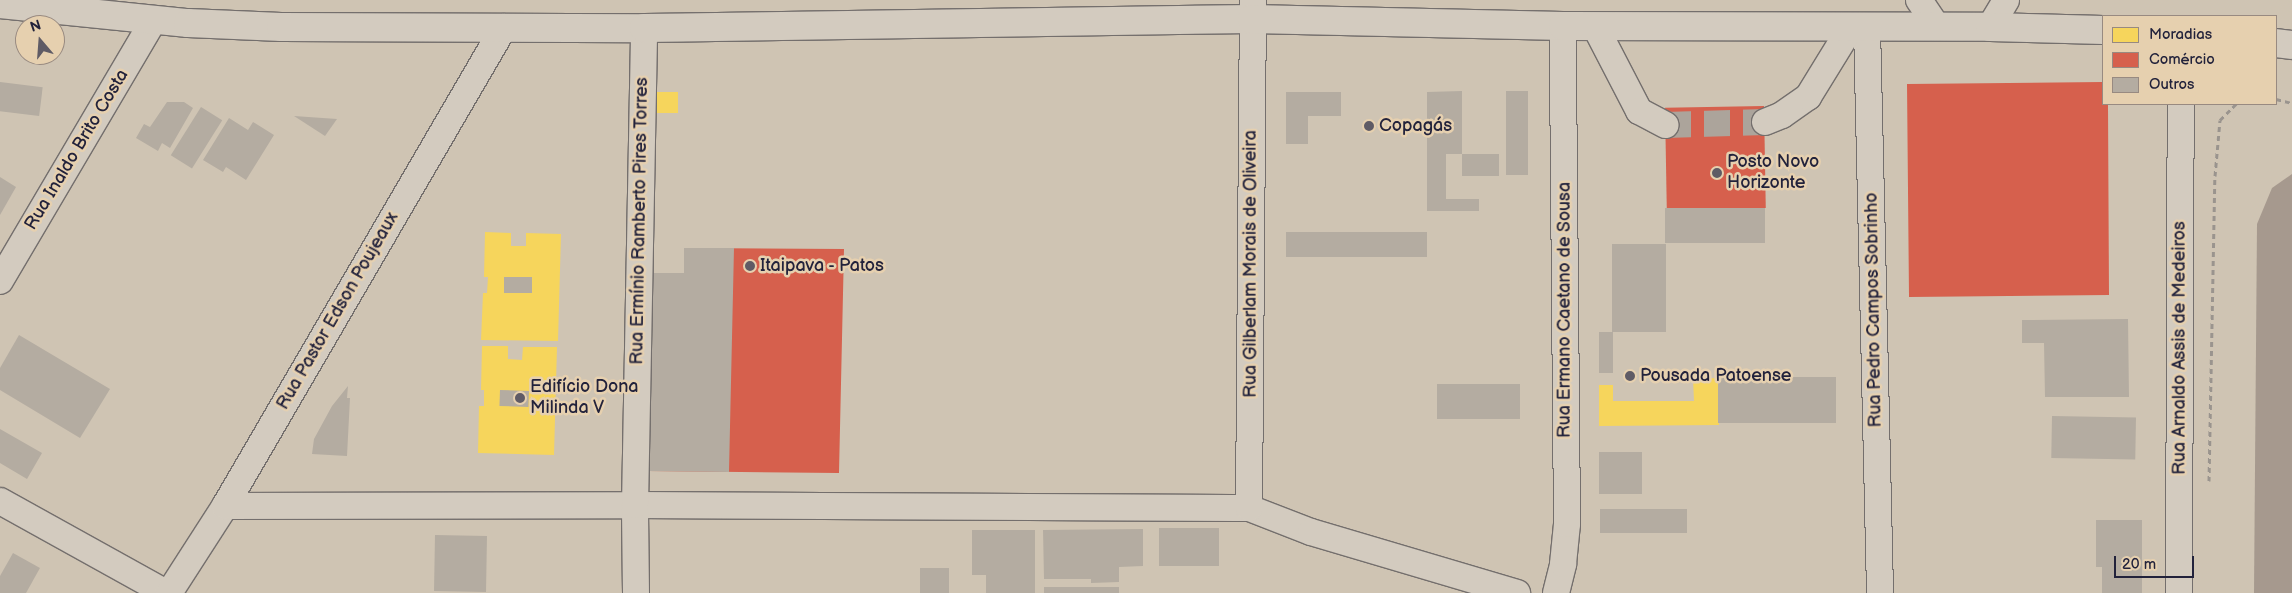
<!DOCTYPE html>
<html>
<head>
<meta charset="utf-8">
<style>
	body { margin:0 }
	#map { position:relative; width:2292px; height:593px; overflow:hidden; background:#cfc4b3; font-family:"Balsamiq Sans",sans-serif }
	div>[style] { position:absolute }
	.water>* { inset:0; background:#a6998e }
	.homes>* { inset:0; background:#f6d55c; transform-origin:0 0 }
	.shops>* { inset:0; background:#d6604d; transform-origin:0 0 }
	.building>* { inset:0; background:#b4aca1; transform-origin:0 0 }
	.minor-tunnel>* { height:26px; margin-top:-13px; transform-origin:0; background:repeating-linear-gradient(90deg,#aca49b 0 26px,transparent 0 39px) }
	.path>* { height:3px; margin-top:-1.5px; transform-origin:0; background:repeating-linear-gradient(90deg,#9a948e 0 5px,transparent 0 9px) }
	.roads { filter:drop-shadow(1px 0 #746f6d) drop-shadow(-1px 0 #746f6d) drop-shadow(0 1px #746f6d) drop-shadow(0 -1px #746f6d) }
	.minor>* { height:26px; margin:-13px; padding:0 13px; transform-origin:13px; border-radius:13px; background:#d3cbbf }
	.major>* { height:28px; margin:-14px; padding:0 14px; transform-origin:14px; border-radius:14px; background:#d3cbbf }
	.dots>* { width:14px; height:14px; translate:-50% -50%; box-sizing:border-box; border:2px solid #e6d0af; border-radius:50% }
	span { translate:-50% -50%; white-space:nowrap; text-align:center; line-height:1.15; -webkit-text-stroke:5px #e6d0af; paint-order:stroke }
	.poi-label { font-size:18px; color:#22223b }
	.left { translate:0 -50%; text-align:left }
	.street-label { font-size:18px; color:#22223b }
	.legend { position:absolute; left:2102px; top:15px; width:175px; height:90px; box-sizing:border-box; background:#e6d0af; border:1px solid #988a81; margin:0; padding:6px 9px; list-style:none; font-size:15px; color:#22223b }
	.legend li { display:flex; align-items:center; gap:10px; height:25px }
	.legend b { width:25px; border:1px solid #988a81 }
	.north { position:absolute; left:15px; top:15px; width:50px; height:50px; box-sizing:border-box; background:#e6d0af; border:1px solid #988a81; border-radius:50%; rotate:342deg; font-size:14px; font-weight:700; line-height:20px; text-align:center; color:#22223b }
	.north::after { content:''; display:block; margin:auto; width:18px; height:22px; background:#5f5b65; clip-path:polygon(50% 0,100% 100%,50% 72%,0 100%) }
	.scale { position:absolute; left:2114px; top:556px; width:80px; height:22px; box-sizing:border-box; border:2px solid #22223b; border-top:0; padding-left:6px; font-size:15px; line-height:18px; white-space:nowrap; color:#22223b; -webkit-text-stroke:4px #e6d0af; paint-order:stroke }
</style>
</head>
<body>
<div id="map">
	<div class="water">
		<div style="clip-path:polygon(2292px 174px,2292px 593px,2254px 593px,2257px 224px,2272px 188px)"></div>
	</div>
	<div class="homes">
		<div style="left:656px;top:92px;width:22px;height:21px"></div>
		<div style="clip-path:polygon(485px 232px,511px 233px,511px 246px,526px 246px,526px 233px,561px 234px,558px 341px,481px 340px,483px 293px,487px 293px,488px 277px,484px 277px)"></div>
		<div style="clip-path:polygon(482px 346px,508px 346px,508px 359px,522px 360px,523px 347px,557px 347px,554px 455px,478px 453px,479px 406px,484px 406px,484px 390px,481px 390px)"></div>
		<div style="clip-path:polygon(1718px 378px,1719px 425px,1599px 426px,1599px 385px,1613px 385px,1613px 401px,1694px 401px,1693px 379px)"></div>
	</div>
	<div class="shops">
		<div style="clip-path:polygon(2103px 82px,2103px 104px,2108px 104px,2109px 295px,1909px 297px,1907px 84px)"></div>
		<div style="left:1764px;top:106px;width:102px;height:99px;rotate:89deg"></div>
		<div style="clip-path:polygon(684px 248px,844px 249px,839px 473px,648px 471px,652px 273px,684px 273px)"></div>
	</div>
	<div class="building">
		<div style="left:0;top:82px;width:43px;height:29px;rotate:7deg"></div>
		<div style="clip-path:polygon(1462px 91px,1462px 154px,1446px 154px,1446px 199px,1479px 199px,1479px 211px,1427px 211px,1427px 92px)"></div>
		<div style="left:1506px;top:91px;width:22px;height:84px"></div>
		<div style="clip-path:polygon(1286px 92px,1341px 92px,1341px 116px,1308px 116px,1308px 144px,1286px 144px)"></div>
		<div style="clip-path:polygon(167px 102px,184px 102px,193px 108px,170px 148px,162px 143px,158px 151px,136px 138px,144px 124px,150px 127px)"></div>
		<div style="left:201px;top:107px;width:25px;height:57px;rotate:32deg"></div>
		<div style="clip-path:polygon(294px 116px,337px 119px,325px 136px)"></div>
		<div style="clip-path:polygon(229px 118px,248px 130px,253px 122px,274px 135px,246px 180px,226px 167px,223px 172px,203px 160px)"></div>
		<div style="left:1462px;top:154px;width:37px;height:22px"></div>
		<div style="clip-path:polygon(0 177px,16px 187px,0 215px)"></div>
		<div style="left:1765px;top:208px;width:35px;height:100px;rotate:90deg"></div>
		<div style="left:1286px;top:232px;width:141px;height:25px"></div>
		<div style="left:1612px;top:244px;width:54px;height:88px"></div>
		<div style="clip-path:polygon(684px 248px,734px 248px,729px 472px,648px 471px,652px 273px,684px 273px)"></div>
		<div style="left:504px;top:277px;width:28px;height:16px"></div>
		<div style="clip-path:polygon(2128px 319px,2129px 397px,2045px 397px,2044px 343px,2022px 343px,2022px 320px)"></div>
		<div style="left:1599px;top:332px;width:14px;height:41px"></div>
		<div style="clip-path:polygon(19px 335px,110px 389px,80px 438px,0 390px,0 368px)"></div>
		<div style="left:1836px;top:377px;width:46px;height:118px;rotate:90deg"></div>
		<div style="left:1520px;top:384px;width:35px;height:83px;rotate:90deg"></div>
		<div style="clip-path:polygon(348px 386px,347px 398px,350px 398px,347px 456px,312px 454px,314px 439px,332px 406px)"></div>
		<div style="left:500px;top:390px;width:29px;height:16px;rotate:2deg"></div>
		<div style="left:2052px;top:416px;width:84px;height:42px;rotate:1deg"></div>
		<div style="clip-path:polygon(0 429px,42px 453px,27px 479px,0 463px)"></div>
		<div style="left:1599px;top:452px;width:43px;height:42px"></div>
		<div style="left:1687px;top:509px;width:24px;height:87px;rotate:90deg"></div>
		<div style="clip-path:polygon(2096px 520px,2142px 520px,2142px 593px,2102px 593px,2102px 567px,2096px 567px)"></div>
		<div style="left:1219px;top:528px;width:38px;height:60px;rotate:90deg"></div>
		<div style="clip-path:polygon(1143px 529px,1143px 566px,1119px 567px,1119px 582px,1091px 583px,1091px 579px,1044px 579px,1043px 530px)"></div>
		<div style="clip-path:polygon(972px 530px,1035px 530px,1035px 593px,986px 593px,986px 575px,972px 575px)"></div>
		<div style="left:435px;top:535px;width:52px;height:56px;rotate:1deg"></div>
		<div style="clip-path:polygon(13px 553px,40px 568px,26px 593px,0 593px,0 576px)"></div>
		<div style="left:949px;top:568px;width:25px;height:29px;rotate:90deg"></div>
		<div style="left:1044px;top:587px;width:75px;height:6px"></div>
	</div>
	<div class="minor-tunnel">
		<div style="left:1665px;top:125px;width:100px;rotate:-1.7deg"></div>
	</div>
	<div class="path">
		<div style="left:2276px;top:99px;width:16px;rotate:14deg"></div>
		<div style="left:2209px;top:481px;width:305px;rotate:-88.9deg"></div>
		<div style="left:2215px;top:176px;width:56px;rotate:-84.9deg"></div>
		<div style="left:2220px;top:120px;width:23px;rotate:-45deg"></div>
	</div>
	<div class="roads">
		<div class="minor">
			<div style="left:1919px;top:0;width:32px;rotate:56deg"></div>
			<div style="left:1595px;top:26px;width:96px;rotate:62.6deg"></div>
			<div style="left:1639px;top:111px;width:30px;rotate:28deg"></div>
			<div style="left:1867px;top:27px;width:566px;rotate:88.68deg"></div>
			<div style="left:1990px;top:27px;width:31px;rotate:-59deg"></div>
			<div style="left:1765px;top:122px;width:18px;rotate:-22deg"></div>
			<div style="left:1782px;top:115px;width:32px;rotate:-35deg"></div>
			<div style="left:1808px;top:97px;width:82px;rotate:-58.4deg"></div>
			<div style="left:0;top:281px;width:303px;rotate:-59.5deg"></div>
			<div style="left:0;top:501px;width:190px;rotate:29deg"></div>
			<div style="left:225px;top:506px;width:410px;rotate:-0.1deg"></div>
			<div style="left:635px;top:505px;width:614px;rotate:0.28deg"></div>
			<div style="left:1249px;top:508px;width:66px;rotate:21.2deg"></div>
			<div style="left:1311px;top:532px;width:215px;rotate:16.5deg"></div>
			<div style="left:1249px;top:508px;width:508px;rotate:-89.55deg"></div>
			<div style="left:169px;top:593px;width:103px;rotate:-57.2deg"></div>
			<div style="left:225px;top:506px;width:554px;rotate:-59.78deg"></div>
			<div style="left:636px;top:593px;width:88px;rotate:-90.7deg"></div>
			<div style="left:635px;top:505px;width:477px;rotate:-88.9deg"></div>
			<div style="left:1556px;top:593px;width:30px;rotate:-76deg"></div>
			<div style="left:1563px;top:564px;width:40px;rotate:-84.3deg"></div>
			<div style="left:1567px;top:524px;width:498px;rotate:-90.5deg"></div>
			<div style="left:2179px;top:593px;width:489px;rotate:-89.8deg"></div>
		</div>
		<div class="major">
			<div style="left:0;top:4px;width:189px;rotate:5.8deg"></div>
			<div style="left:188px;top:23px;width:93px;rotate:2.5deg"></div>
			<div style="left:281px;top:27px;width:363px;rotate:0.2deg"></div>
			<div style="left:644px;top:28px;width:608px;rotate:-0.85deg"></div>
			<div style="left:1252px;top:19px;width:311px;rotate:1.3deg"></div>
			<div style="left:1563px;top:26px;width:427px;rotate:0.1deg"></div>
			<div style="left:1990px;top:27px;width:113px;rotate:1.5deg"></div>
			<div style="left:2276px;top:43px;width:16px;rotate:7deg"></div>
		</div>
	</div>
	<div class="dots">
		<div style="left:1369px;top:126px;background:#5f5b65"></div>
		<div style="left:1717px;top:173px;background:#5f5b65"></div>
		<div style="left:750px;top:266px;background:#5f5b65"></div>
		<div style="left:1630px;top:376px;background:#5f5b65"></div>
		<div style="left:520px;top:398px;background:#5f5b65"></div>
	</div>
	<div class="poi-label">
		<span class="left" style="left:1379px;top:126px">Copagás</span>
		<span class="left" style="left:1727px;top:173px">Posto Novo<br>Horizonte</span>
		<span class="left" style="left:760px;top:266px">Itaipava - Patos</span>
		<span class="left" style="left:1640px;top:376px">Pousada Patoense</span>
		<span class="left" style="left:530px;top:398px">Edifício Dona<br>Milinda V</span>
	</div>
	<div class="street-label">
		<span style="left:77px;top:150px;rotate:-59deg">Rua Inaldo Brito Costa</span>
		<span style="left:640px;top:221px;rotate:-89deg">Rua Ermínio Ramberto Pires Torres</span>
		<span style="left:1251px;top:264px;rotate:-90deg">Rua Gilberlam Morais de Oliveira</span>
		<span style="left:1565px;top:310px;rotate:-90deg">Rua Ermano Caetano de Sousa</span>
		<span style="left:1874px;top:310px;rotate:-91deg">Rua Pedro Campos Sobrinho</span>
		<span style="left:338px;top:311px;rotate:-60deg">Rua Pastor Edson Poujeaux</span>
		<span style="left:2180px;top:348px;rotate:-90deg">Rua Arnaldo Assis de Medeiros</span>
	</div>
	<ul class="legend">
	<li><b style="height:14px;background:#f6d55c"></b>Moradias</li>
	<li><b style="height:14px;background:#d6604d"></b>Comércio</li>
	<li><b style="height:14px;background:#b4aca1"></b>Outros</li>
	</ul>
	<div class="north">N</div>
	<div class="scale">20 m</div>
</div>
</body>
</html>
